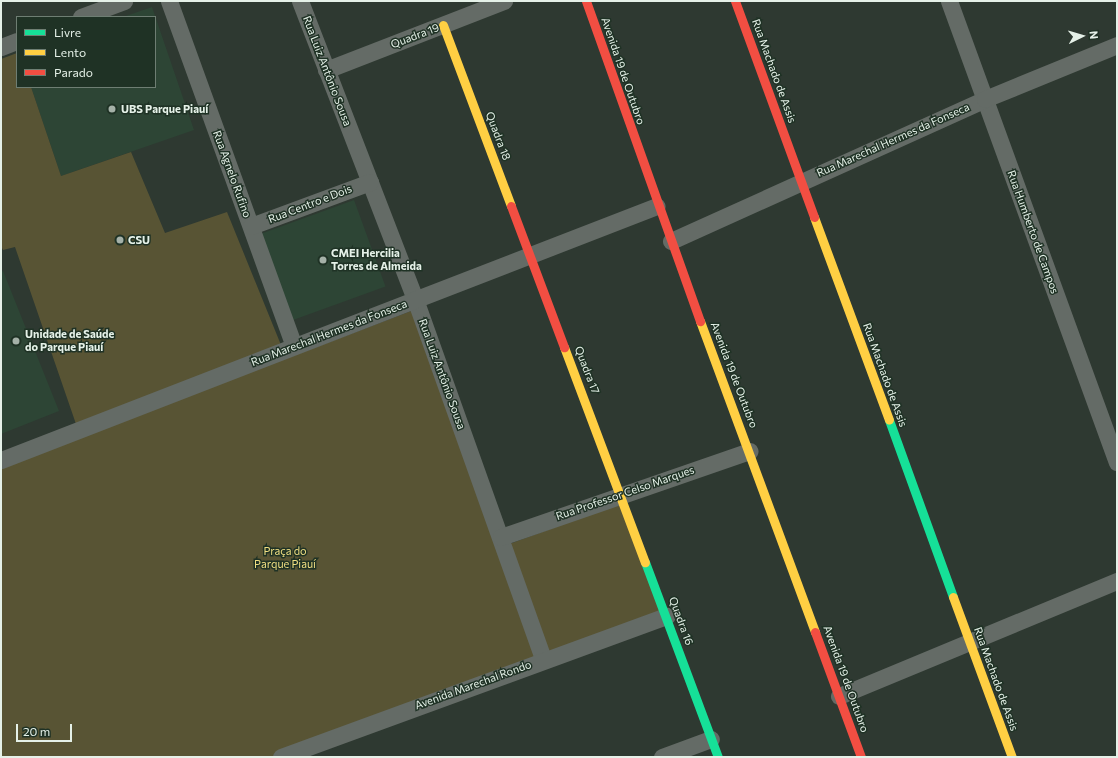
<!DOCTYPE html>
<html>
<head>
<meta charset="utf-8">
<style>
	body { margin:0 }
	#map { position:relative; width:1118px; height:758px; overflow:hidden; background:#2e3931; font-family:Commissioner,sans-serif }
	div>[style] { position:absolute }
	.built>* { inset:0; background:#2d4535; transform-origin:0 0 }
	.green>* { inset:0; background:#585434 }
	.street>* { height:17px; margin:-8.5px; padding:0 8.5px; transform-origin:8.5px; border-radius:8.5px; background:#646b66 }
	.fast>* { height:9px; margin:-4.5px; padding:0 4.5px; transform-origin:4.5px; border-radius:4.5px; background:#16e098 }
	.slow>* { height:9px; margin:-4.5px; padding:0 4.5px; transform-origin:4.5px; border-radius:4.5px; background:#ffcf43 }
	.jam>* { height:9px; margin:-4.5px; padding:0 4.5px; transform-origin:4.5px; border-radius:4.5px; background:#f24e42 }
	.dots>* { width:11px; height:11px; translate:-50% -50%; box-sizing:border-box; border:2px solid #1f3225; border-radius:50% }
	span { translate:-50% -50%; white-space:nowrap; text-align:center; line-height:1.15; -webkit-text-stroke:3px #1f3225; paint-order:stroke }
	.street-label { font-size:11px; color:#e5f1e8 }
	.poi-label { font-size:11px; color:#e5f1e8; font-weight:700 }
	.left { translate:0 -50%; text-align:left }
	.park-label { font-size:11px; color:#f1df82 }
	.frame { position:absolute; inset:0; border:2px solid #e5f1e8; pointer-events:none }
	.legend { position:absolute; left:16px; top:16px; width:140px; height:72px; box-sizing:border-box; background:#1f3225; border:1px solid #6e7e73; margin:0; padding:5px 7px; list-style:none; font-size:12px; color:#e5f1e8 }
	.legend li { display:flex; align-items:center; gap:8px; height:20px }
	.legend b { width:20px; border:1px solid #6e7e73 }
	.north { position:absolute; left:1062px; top:16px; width:40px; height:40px; -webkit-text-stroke:3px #1f3225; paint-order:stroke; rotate:85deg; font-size:11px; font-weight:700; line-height:16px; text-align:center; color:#e5f1e8 }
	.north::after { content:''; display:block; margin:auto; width:14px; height:18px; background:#e5f1e8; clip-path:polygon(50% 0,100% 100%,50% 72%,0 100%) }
	.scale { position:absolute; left:16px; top:724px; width:56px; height:18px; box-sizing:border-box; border:2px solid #e5f1e8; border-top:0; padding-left:5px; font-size:12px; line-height:14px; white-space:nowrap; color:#e5f1e8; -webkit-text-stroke:3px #1f3225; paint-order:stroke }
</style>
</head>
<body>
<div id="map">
	<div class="built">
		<div style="clip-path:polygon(152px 7px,194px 130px,61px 176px,31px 87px,155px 87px,155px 17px,123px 17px)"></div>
		<div style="left:354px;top:200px;width:92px;height:99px;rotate:70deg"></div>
		<div style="clip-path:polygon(3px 271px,59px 411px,1px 434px,1px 272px)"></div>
	</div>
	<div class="green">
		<div style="clip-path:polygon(17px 53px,17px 87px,31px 87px,61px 176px,131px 152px,165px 233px,227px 212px,281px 345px,76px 424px,15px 247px,3px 250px,1px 246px,1px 59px)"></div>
		<div style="clip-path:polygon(419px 308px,504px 546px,624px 502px,663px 616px,289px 757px,1px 757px,1px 467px)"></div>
	</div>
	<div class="street">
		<div style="left:169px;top:1px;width:367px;rotate:70.1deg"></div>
		<div style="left:300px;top:1px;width:319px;rotate:68.9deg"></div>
		<div style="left:415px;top:299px;width:382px;rotate:70.4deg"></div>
		<div style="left:949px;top:1px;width:491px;rotate:70deg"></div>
		<div style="left:81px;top:17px;width:46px;rotate:-20.4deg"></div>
		<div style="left:1px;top:47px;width:17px;rotate:-21deg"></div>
		<div style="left:326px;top:70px;width:191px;rotate:-21.2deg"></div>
		<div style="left:251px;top:226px;width:127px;rotate:-20.3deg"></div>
		<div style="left:671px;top:241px;width:345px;rotate:-24.3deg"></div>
		<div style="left:985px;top:99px;width:143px;rotate:-22.2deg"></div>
		<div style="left:1px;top:460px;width:703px;rotate:-21.17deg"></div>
		<div style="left:501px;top:537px;width:263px;rotate:-19.1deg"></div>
		<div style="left:839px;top:696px;width:301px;rotate:-22.5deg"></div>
		<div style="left:281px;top:757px;width:411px;rotate:-20.1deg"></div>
		<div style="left:662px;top:757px;width:52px;rotate:-20.2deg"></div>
	</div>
	<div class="fast">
		<div style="left:889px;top:420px;width:188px;rotate:70.1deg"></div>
		<div style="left:645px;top:562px;width:208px;rotate:69.5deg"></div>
	</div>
	<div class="slow">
		<div style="left:443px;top:25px;width:193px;rotate:69.4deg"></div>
		<div style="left:814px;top:217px;width:216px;rotate:69.7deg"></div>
		<div style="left:700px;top:321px;width:332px;rotate:69.7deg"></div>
		<div style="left:564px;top:347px;width:230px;rotate:69.4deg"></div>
		<div style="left:953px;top:597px;width:171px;rotate:69.8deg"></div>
	</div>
	<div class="jam">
		<div style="left:586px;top:1px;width:340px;rotate:70.4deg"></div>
		<div style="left:735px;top:1px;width:230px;rotate:69.9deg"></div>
		<div style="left:511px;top:206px;width:151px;rotate:69.4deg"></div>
		<div style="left:815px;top:632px;width:133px;rotate:69.8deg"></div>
	</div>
	<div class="dots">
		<div style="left:112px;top:109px;background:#a5b1a8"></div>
		<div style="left:120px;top:240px;background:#a5b1a8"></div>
		<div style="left:323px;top:260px;background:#a5b1a8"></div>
		<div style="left:16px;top:341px;background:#a5b1a8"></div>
	</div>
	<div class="street-label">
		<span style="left:415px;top:36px;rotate:-21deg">Quadra 19</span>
		<span style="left:327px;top:71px;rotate:69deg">Rua Luiz Antônio Sousa</span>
		<span style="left:623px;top:71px;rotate:71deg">Avenida 19 de Outubro</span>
		<span style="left:774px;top:71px;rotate:70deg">Rua Machado de Assis</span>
		<span style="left:498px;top:136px;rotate:69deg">Quadra 18</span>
		<span style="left:893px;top:140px;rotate:-24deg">Rua Marechal Hermes da Fonseca</span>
		<span style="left:232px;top:174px;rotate:70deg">Rua Agnelo Rufino</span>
		<span style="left:310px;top:204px;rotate:-21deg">Rua Centro e Dois</span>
		<span style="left:1033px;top:232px;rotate:70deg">Rua Humberto de Campos</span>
		<span style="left:329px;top:333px;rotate:-21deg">Rua Marechal Hermes da Fonseca</span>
		<span style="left:587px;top:370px;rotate:69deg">Quadra 17</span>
		<span style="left:442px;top:374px;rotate:70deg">Rua Luiz Antônio Sousa</span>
		<span style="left:734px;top:375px;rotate:69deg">Avenida 19 de Outubro</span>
		<span style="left:885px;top:375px;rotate:70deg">Rua Machado de Assis</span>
		<span style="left:625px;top:493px;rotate:-19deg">Rua Professor Celso Marques</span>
		<span style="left:681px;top:621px;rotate:70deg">Quadra 16</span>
		<span style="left:846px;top:679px;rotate:70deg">Avenida 19 de Outubro</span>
		<span style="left:996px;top:679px;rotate:70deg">Rua Machado de Assis</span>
		<span style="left:473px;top:685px;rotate:-20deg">Avenida Marechal Rondo</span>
	</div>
	<div class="poi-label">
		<span class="left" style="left:121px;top:109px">UBS Parque Piauí</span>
		<span class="left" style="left:128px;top:240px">CSU</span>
		<span class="left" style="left:331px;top:260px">CMEI Hercilia<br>Torres de Almeida</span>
		<span class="left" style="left:25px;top:341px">Unidade de Saúde<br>do Parque Piauí</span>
	</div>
	<div class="park-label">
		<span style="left:285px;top:558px">Praça do<br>Parque Piauí</span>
	</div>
	<div class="frame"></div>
	<ul class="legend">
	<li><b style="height:5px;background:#16e098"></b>Livre</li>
	<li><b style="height:5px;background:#ffcf43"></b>Lento</li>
	<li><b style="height:5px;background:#f24e42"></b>Parado</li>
	</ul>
	<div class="north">N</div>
	<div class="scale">20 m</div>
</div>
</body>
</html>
